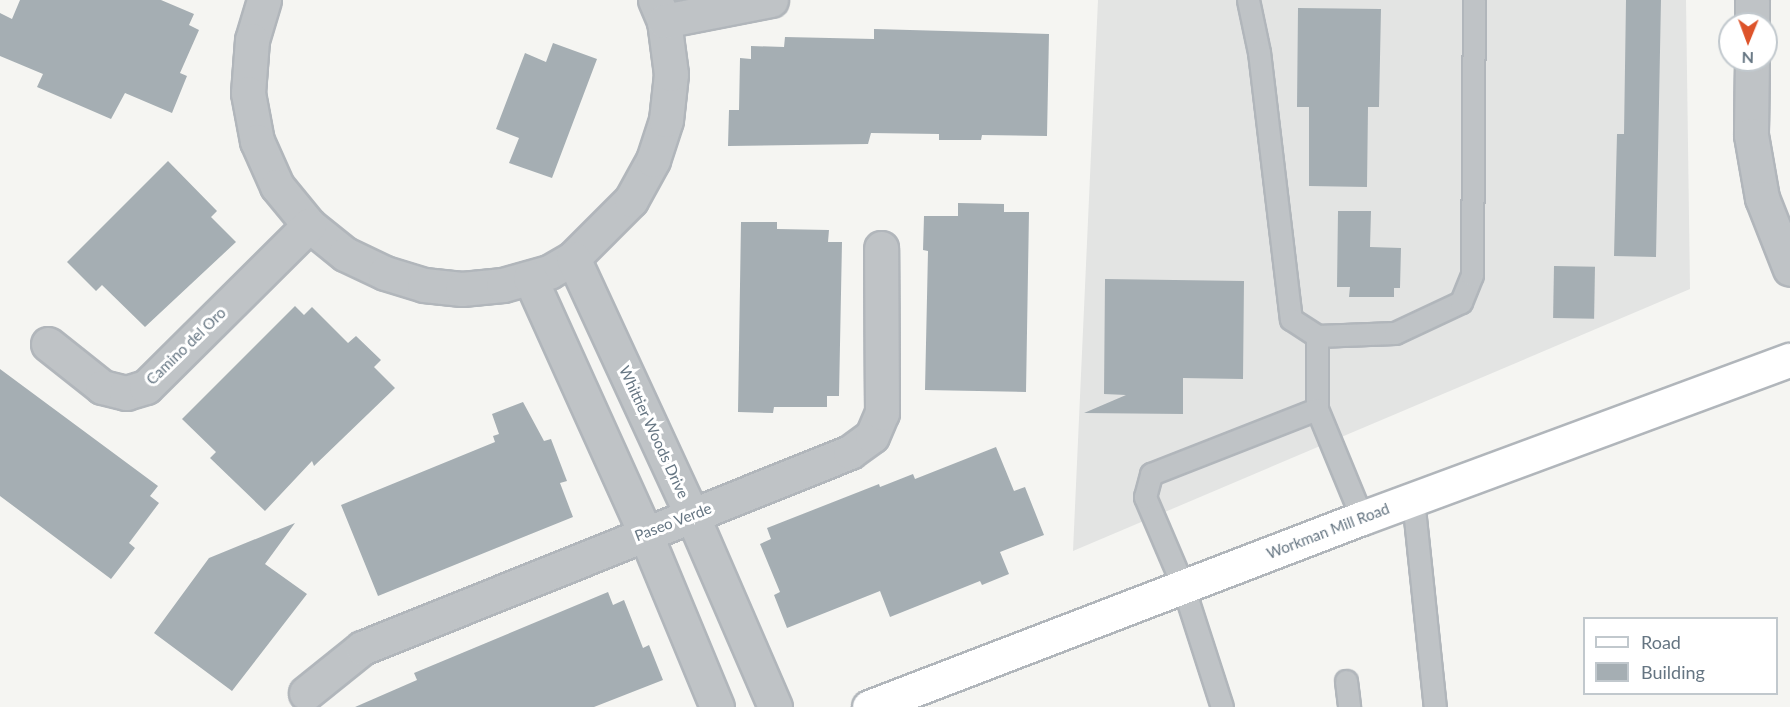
<!DOCTYPE html>
<html>
<head>
<meta charset="utf-8">
<style>
	body { margin:0 }
	#map { position:relative; width:1790px; height:707px; overflow:hidden; background:#f5f5f2; font-family:Lato,sans-serif }
	div>[style] { position:absolute }
	.built>* { inset:0; background:#e3e4e3 }
	.building>* { inset:0; background:#a5aeb3; transform-origin:0 0 }
	.roads { filter:drop-shadow(2px 0 #b1b6bb) drop-shadow(-2px 0 #b1b6bb) drop-shadow(0 2px #b1b6bb) drop-shadow(0 -2px #b1b6bb) }
	.service>* { height:21px; margin:-10.5px; padding:0 10.5px; transform-origin:10.5px; border-radius:10.5px; background:#bfc3c6 }
	.minor>* { height:33px; margin:-16.5px; padding:0 16.5px; transform-origin:16.5px; border-radius:16.5px; background:#bfc3c6 }
	.tertiary>* { height:33px; margin:-16.5px; padding:0 16.5px; transform-origin:16.5px; border-radius:16.5px; background:#bfc3c6 }
	.secondary>* { height:33px; margin:-16.5px; padding:0 16.5px; transform-origin:16.5px; border-radius:16.5px; background:#fff }
	span { translate:-50% -50%; white-space:nowrap; text-align:center; line-height:1.15; -webkit-text-stroke:6px #fff; paint-order:stroke }
	.street-label { font-size:15px; color:#657582 }
	.legend { position:absolute; left:1583px; top:617px; width:195px; height:78px; box-sizing:border-box; background:#fff; border:2px solid #c1c8cd; margin:0; padding:8px 10px; list-style:none; font-size:18px; color:#657582 }
	.legend li { display:flex; align-items:center; gap:12px; height:30px }
	.legend b { width:30px; border:2px solid #c1c8cd }
	.north { position:absolute; left:1718px; top:12px; width:60px; height:60px; box-sizing:border-box; background:#fff; border:2px solid #c1c8cd; border-radius:50%; rotate:181deg; font-size:16px; font-weight:700; line-height:24px; text-align:center; color:#657582 }
	.north::after { content:''; display:block; margin:auto; width:21px; height:27px; background:#dd532a; clip-path:polygon(50% 0,100% 100%,50% 72%,0 100%) }
</style>
</head>
<body>
<div id="map">
	<div class="built">
		<div style="clip-path:polygon(1098px 0,1686px 0,1690px 289px,1073px 551px)"></div>
	</div>
	<div class="building">
		<div style="clip-path:polygon(20px 0,161px 0,194px 14px,189px 25px,199px 30px,180px 73px,187px 76px,172px 113px,125px 93px,111px 119px,37px 87px,43px 74px,0 56px,0 13px,12px 19px)"></div>
		<div style="clip-path:polygon(1626px 0,1661px 0,1656px 257px,1614px 256px,1617px 134px,1624px 134px)"></div>
		<div style="clip-path:polygon(1298px 8px,1381px 9px,1379px 107px,1368px 107px,1367px 187px,1309px 186px,1309px 107px,1297px 107px)"></div>
		<div style="clip-path:polygon(874px 29px,1049px 34px,1047px 136px,982px 135px,981px 140px,939px 140px,939px 134px,871px 133px,868px 144px,728px 146px,729px 110px,739px 110px,740px 58px,751px 59px,751px 46px,784px 47px,785px 37px,874px 39px)"></div>
		<div style="clip-path:polygon(553px 43px,597px 59px,552px 178px,509px 163px,519px 138px,496px 129px,525px 53px,546px 62px)"></div>
		<div style="clip-path:polygon(168px 161px,217px 211px,211px 217px,236px 242px,145px 327px,102px 285px,96px 291px,67px 262px)"></div>
		<div style="clip-path:polygon(958px 203px,1004px 204px,1004px 212px,1029px 212px,1026px 392px,925px 390px,928px 251px,923px 250px,924px 216px,958px 216px)"></div>
		<div style="clip-path:polygon(1338px 211px,1371px 211px,1370px 247px,1401px 248px,1400px 288px,1394px 288px,1394px 297px,1349px 297px,1350px 287px,1337px 287px)"></div>
		<div style="clip-path:polygon(741px 222px,777px 222px,777px 229px,829px 230px,828px 242px,842px 242px,839px 396px,827px 396px,827px 407px,774px 407px,773px 413px,738px 412px)"></div>
		<div style="left:1554px;top:266px;width:41px;height:52px;rotate:1deg"></div>
		<div style="clip-path:polygon(1105px 279px,1244px 281px,1243px 379px,1183px 378px,1183px 414px,1084px 413px,1126px 395px,1104px 394px)"></div>
		<div style="clip-path:polygon(295px 306px,304px 315px,312px 307px,348px 343px,356px 336px,381px 360px,374px 367px,395px 388px,314px 466px,312px 461px,265px 511px,210px 458px,216px 452px,182px 419px)"></div>
		<div style="clip-path:polygon(0 369px,158px 486px,150px 496px,159px 503px,129px 543px,135px 548px,111px 579px,0 496px)"></div>
		<div style="clip-path:polygon(523px 402px,544px 441px,551px 439px,567px 481px,560px 483px,573px 517px,378px 596px,341px 505px,495px 442px,493px 436px,499px 434px,492px 414px)"></div>
		<div style="clip-path:polygon(996px 447px,1014px 491px,1025px 487px,1044px 535px,1000px 552px,1009px 574px,982px 585px,980px 581px,890px 617px,880px 591px,787px 628px,774px 595px,780px 592px,760px 544px,771px 539px,767px 528px,879px 484px,880px 487px,913px 474px,915px 479px)"></div>
		<div style="clip-path:polygon(295px 523px,265px 564px,307px 594px,232px 691px,154px 633px,209px 558px)"></div>
		<div style="clip-path:polygon(608px 592px,613px 605px,624px 600px,643px 648px,649px 645px,663px 680px,594px 707px,355px 707px,417px 680px,414px 673px)"></div>
	</div>
	<div class="roads">
		<div class="service">
			<div style="left:1248px;top:0;width:53px;rotate:78.1deg"></div>
			<div style="left:1259px;top:52px;width:269px;rotate:83.2deg"></div>
			<div style="left:1291px;top:319px;width:31px;rotate:33deg"></div>
			<div style="left:1317px;top:336px;width:78px;rotate:-2.2deg"></div>
			<div style="left:1395px;top:333px;width:73px;rotate:-25.2deg"></div>
			<div style="left:1461px;top:302px;width:29px;rotate:-68deg"></div>
			<div style="left:1472px;top:275px;width:275px;rotate:-89.6deg"></div>
			<div style="left:1317px;top:336px;width:73px;rotate:90deg"></div>
			<div style="left:1413px;top:499px;width:209px;rotate:84deg"></div>
			<div style="left:1346px;top:681px;width:26px;rotate:83deg"></div>
			<div style="left:1222px;top:707px;width:127px;rotate:-107.9deg"></div>
			<div style="left:1183px;top:586px;width:97px;rotate:-113.1deg"></div>
			<div style="left:1145px;top:497px;width:24px;rotate:-75deg"></div>
			<div style="left:1151px;top:474px;width:178px;rotate:-21.4deg"></div>
			<div style="left:1317px;top:409px;width:118px;rotate:67.6deg"></div>
		</div>
		<div class="minor">
			<div style="left:264px;top:0;width:42px;rotate:106.7deg"></div>
			<div style="left:252px;top:40px;width:53px;rotate:94.3deg"></div>
			<div style="left:248px;top:93px;width:49px;rotate:79.4deg"></div>
			<div style="left:257px;top:141px;width:49px;rotate:66deg"></div>
			<div style="left:277px;top:186px;width:50px;rotate:50.6deg"></div>
			<div style="left:309px;top:225px;width:46px;rotate:38.9deg"></div>
			<div style="left:345px;top:254px;width:44px;rotate:25.4deg"></div>
			<div style="left:385px;top:273px;width:41px;rotate:17.1deg"></div>
			<div style="left:424px;top:285px;width:38px;rotate:6deg"></div>
			<div style="left:462px;top:289px;width:41px;rotate:-5.6deg"></div>
			<div style="left:503px;top:285px;width:48px;rotate:-15.8deg"></div>
			<div style="left:549px;top:272px;width:28px;rotate:-30deg"></div>
			<div style="left:573px;top:258px;width:82px;rotate:-45deg"></div>
			<div style="left:631px;top:200px;width:46px;rotate:-61.2deg"></div>
			<div style="left:653px;top:160px;width:42px;rotate:-72deg"></div>
			<div style="left:666px;top:120px;width:46px;rotate:-83.8deg"></div>
			<div style="left:671px;top:74px;width:53px;rotate:-97.5deg"></div>
			<div style="left:664px;top:21px;width:23px;rotate:-113deg"></div>
			<div style="left:664px;top:21px;width:109px;rotate:-11.1deg"></div>
			<div style="left:573px;top:258px;width:283px;rotate:65.2deg"></div>
			<div style="left:692px;top:515px;width:209px;rotate:66.6deg"></div>
			<div style="left:530px;top:278px;width:280px;rotate:65.7deg"></div>
			<div style="left:645px;top:533px;width:188px;rotate:67.5deg"></div>
			<div style="left:48px;top:344px;width:69px;rotate:38.5deg"></div>
			<div style="left:102px;top:387px;width:25px;rotate:14deg"></div>
			<div style="left:126px;top:393px;width:21px;rotate:-17deg"></div>
			<div style="left:146px;top:387px;width:230px;rotate:-44.8deg"></div>
			<div style="left:306px;top:693px;width:72px;rotate:-38.8deg"></div>
			<div style="left:362px;top:648px;width:526px;rotate:-21.88deg"></div>
			<div style="left:850px;top:452px;width:27px;rotate:-36deg"></div>
			<div style="left:872px;top:436px;width:25px;rotate:-67deg"></div>
			<div style="left:882px;top:413px;width:165px;rotate:-90.3deg"></div>
		</div>
		<div class="tertiary">
			<div style="left:1752px;top:24px;width:24px;rotate:-90deg"></div>
			<div style="left:1752px;top:60px;width:75px;rotate:90.8deg"></div>
			<div style="left:1751px;top:135px;width:64px;rotate:80.1deg"></div>
			<div style="left:1762px;top:198px;width:76px;rotate:68.5deg"></div>
		</div>
		<div class="secondary">
			<div style="left:869px;top:707px;width:528px;rotate:-20.98deg"></div>
			<div style="left:1362px;top:518px;width:456px;rotate:-20.3deg"></div>
		</div>
	</div>
	<div class="street-label">
		<span style="left:186px;top:346px;rotate:-44deg">Camino del Oro</span>
		<span style="left:654px;top:432px;rotate:65deg">Whittier Woods Drive</span>
		<span style="left:673px;top:522px;rotate:-21deg">Paseo Verde</span>
		<span style="left:1328px;top:531px;rotate:-21deg">Workman Mill Road</span>
	</div>
	<ul class="legend">
	<li><b style="height:8px;background:#fff"></b>Road</li>
	<li><b style="height:16px;background:#a5aeb3"></b>Building</li>
	</ul>
	<div class="north">N</div>
</div>
</body>
</html>
